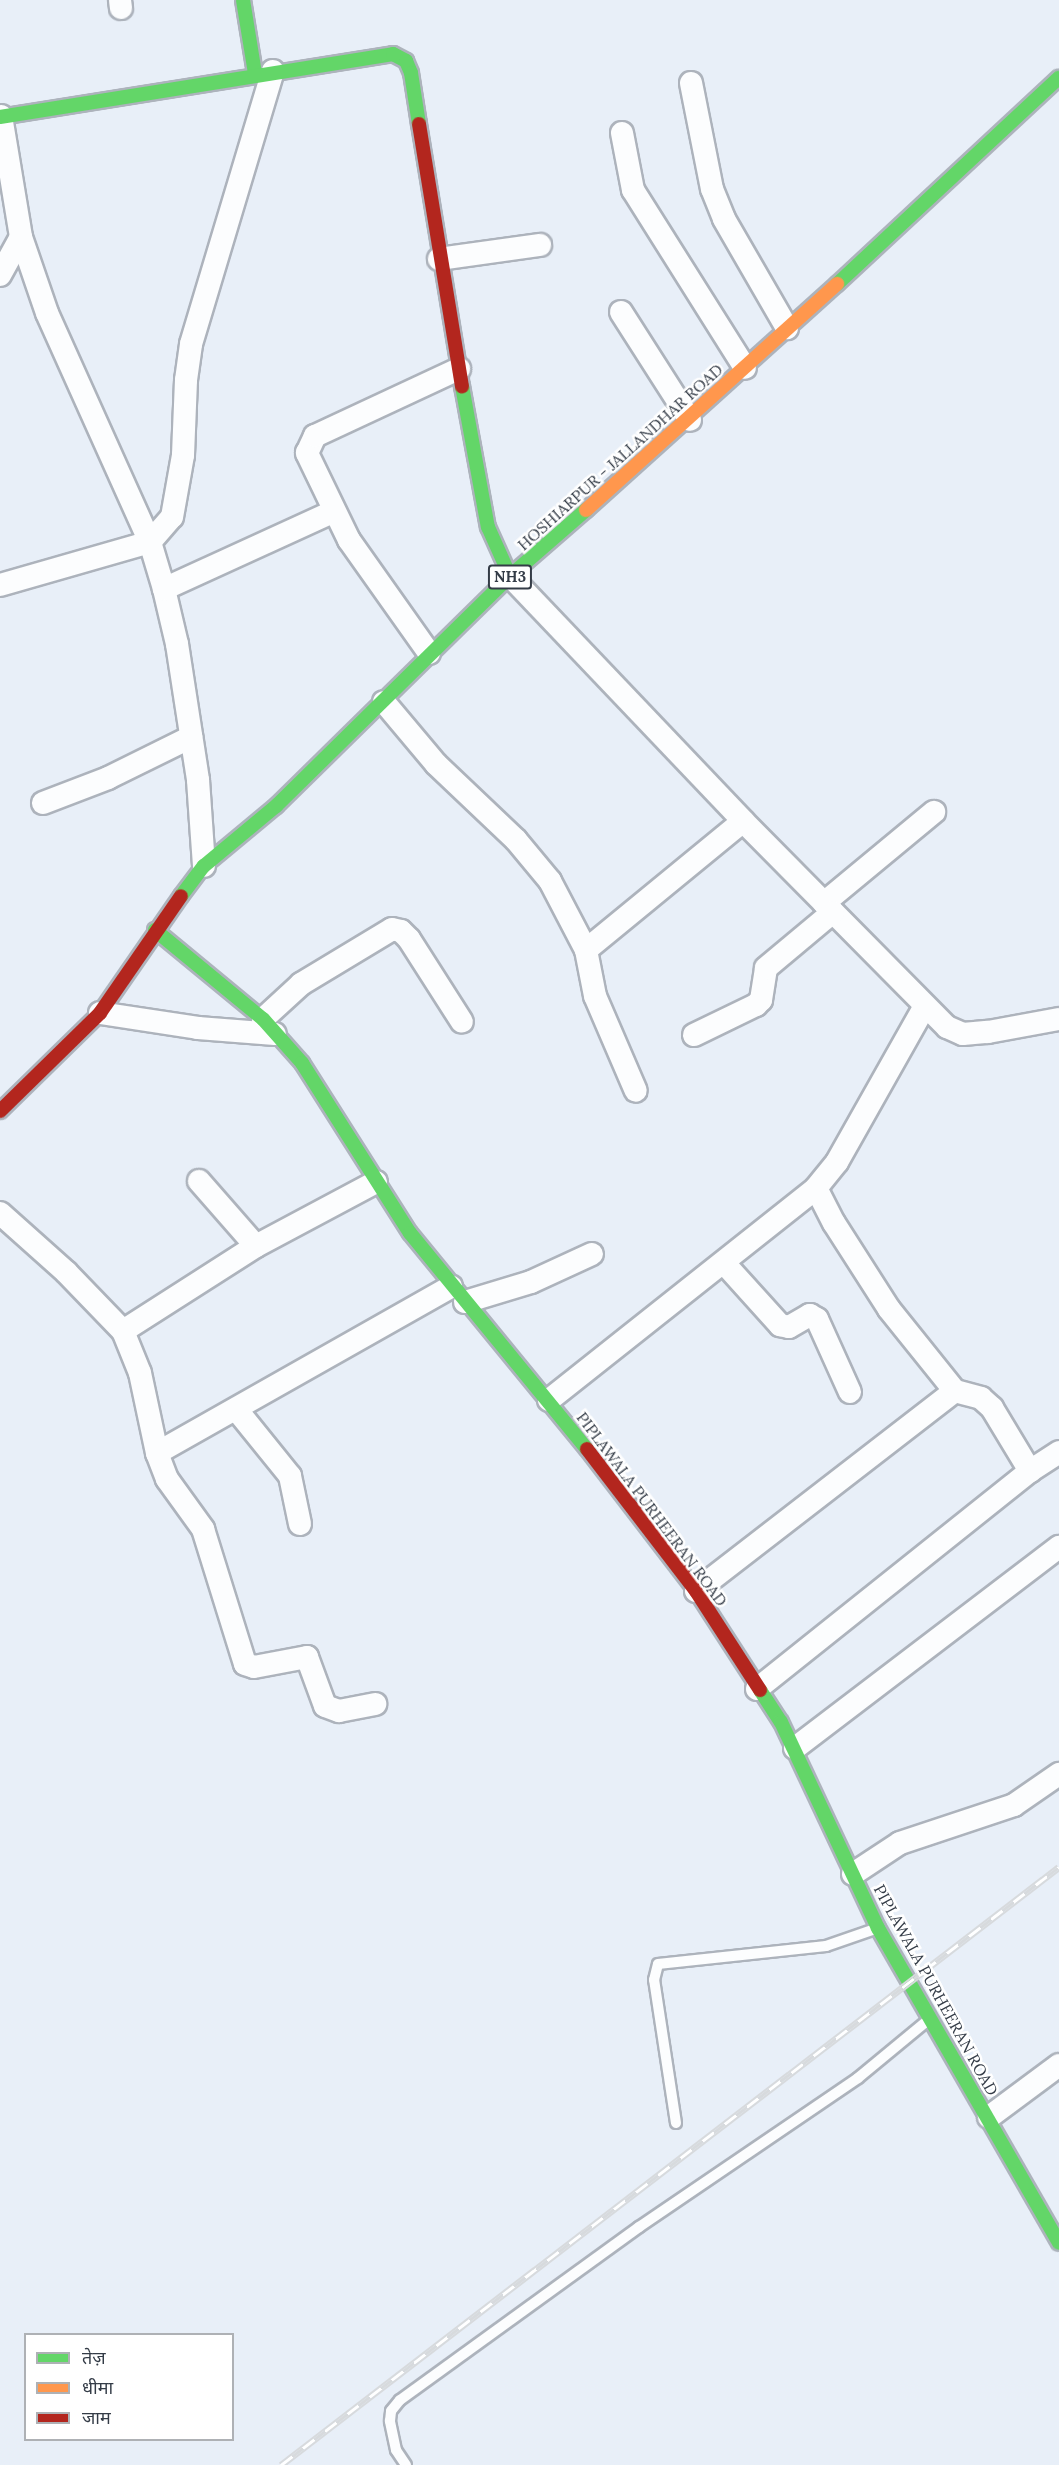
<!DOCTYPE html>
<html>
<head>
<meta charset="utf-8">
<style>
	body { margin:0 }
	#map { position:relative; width:1059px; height:2465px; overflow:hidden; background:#e8eff8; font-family:Lora,"Noto Sans Devanagari",serif }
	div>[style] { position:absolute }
	.roads { filter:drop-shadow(2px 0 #adb3bc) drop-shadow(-2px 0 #adb3bc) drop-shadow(0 2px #adb3bc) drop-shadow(0 -2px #adb3bc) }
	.lane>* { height:10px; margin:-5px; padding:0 5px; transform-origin:5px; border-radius:5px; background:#fcfdfe }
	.street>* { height:22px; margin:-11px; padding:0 11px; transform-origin:11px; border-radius:11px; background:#fcfdfe }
	.fast>* { height:14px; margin:-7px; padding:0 7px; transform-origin:7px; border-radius:7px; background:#63d668 }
	.slow>* { height:14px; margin:-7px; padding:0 7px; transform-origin:7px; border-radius:7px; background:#ff974d }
	.jam>* { height:14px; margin:-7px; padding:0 7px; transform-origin:7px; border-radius:7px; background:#b3261e }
	.rail>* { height:7px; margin-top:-3.5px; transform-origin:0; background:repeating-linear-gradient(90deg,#fff 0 14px,#d7dadd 0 28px); box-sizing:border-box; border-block:2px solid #d7dadd }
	span { translate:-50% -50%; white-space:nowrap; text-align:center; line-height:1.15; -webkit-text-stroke:5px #fff; paint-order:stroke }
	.shield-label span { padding:2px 4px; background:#fff; border:2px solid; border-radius:4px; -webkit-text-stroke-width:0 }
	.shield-label { font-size:15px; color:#343c47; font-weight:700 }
	.street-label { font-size:16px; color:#343c47 }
	.legend { position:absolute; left:24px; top:2333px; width:210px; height:108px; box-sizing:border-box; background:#fff; border:2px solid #aeb1b5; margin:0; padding:8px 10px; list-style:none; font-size:18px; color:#343c47 }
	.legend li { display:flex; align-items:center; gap:12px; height:30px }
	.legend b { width:30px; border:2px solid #aeb1b5 }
</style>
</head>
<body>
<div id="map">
	<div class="roads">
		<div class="lane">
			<div style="left:676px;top:2123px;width:145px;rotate:-98.7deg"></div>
			<div style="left:654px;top:1980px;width:16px;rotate:-76deg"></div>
			<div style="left:658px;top:1964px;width:169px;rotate:-6.1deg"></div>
			<div style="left:826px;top:1946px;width:52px;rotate:-19.1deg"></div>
			<div style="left:406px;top:2465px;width:18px;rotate:-124deg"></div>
			<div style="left:396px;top:2450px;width:30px;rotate:-102deg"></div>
			<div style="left:390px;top:2421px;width:10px;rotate:-84deg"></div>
			<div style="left:391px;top:2411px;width:14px;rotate:-51deg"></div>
			<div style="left:400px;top:2400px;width:295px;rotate:-35.9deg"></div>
			<div style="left:639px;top:2227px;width:265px;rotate:-34.2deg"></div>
			<div style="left:858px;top:2078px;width:89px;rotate:-39.6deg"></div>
		</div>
		<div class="street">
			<div style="left:120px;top:0;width:8px;rotate:83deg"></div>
			<div style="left:691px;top:83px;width:108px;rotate:78.8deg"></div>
			<div style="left:712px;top:189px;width:32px;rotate:68deg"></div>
			<div style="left:724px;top:219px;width:126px;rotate:60deg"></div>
			<div style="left:1px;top:116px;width:123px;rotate:80.6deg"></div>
			<div style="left:21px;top:237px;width:80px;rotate:71.1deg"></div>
			<div style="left:47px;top:313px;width:251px;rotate:65.8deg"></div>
			<div style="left:150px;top:542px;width:49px;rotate:73.4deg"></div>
			<div style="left:164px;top:589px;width:57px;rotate:76.7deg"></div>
			<div style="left:177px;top:644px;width:138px;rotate:81.2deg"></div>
			<div style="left:198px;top:780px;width:86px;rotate:86deg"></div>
			<div style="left:622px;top:133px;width:58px;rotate:79.1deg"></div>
			<div style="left:633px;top:190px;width:210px;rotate:57.8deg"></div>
			<div style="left:439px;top:259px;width:102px;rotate:-7.9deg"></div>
			<div style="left:0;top:275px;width:43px;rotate:-61.1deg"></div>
			<div style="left:621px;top:312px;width:128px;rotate:57.4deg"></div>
			<div style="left:510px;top:576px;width:338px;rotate:46.4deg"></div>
			<div style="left:743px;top:821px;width:290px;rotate:45.3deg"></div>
			<div style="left:947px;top:1027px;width:17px;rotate:24deg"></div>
			<div style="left:963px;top:1034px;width:25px;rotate:-5deg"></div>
			<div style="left:988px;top:1032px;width:72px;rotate:-10.4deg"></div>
			<div style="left:0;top:585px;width:156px;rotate:-16deg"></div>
			<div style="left:150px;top:542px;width:33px;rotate:-49deg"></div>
			<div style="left:172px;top:517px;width:63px;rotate:-79.9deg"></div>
			<div style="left:183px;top:455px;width:75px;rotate:-87.7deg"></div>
			<div style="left:186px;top:380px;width:36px;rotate:-82deg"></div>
			<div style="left:191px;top:344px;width:285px;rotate:-73.3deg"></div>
			<div style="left:164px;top:589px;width:185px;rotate:-24.6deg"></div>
			<div style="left:429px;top:653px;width:138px;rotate:-125.3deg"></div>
			<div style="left:349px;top:540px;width:97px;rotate:-115.8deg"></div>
			<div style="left:307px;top:453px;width:19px;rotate:-65deg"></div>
			<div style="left:315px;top:436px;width:159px;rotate:-25deg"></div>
			<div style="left:384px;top:702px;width:81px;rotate:50deg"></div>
			<div style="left:436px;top:764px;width:110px;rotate:43.5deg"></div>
			<div style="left:516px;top:840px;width:53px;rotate:50.3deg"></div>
			<div style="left:550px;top:881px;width:78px;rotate:62.4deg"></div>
			<div style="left:586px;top:950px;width:47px;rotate:78.9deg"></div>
			<div style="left:595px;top:996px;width:103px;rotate:66.7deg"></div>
			<div style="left:43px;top:803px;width:70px;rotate:-21deg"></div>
			<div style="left:108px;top:778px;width:93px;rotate:-26.3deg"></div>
			<div style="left:824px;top:903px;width:143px;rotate:-39.6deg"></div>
			<div style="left:586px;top:950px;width:203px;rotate:-39.4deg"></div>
			<div style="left:100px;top:1013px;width:99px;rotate:8.7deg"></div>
			<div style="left:198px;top:1028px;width:77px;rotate:4.5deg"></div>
			<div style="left:263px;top:1019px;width:52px;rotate:-42.6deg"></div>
			<div style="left:301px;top:984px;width:106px;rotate:-31.1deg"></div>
			<div style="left:392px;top:929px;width:9px;rotate:13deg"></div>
			<div style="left:401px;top:931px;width:11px;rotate:45deg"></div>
			<div style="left:409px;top:939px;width:98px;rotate:57.4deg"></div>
			<div style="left:694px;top:1035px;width:69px;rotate:-25.8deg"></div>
			<div style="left:756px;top:1005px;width:7px;rotate:-45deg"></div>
			<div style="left:761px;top:1000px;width:32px;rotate:-81deg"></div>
			<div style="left:766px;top:968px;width:87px;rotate:-39.9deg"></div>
			<div style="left:199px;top:1181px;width:86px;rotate:48.8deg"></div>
			<div style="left:816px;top:1188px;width:39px;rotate:63deg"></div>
			<div style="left:834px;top:1223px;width:102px;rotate:57.4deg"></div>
			<div style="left:889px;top:1309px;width:105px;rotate:51.2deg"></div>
			<div style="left:0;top:1213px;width:89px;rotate:41.8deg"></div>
			<div style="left:66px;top:1272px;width:82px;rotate:46deg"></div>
			<div style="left:123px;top:1331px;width:45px;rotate:68deg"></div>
			<div style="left:140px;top:1373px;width:82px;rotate:78deg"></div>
			<div style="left:157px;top:1453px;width:28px;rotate:69deg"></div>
			<div style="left:167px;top:1479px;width:62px;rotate:54.2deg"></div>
			<div style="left:203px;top:1529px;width:141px;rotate:72.7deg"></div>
			<div style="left:245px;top:1664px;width:9px;rotate:18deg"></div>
			<div style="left:254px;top:1667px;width:54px;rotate:-10.7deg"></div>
			<div style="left:307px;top:1657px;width:52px;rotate:69.8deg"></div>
			<div style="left:325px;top:1706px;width:15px;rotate:20deg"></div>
			<div style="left:339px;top:1711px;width:37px;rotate:-11deg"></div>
			<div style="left:724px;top:1263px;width:84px;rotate:47.9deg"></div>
			<div style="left:780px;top:1325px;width:9px;rotate:13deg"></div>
			<div style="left:789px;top:1327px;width:24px;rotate:-30deg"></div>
			<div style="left:810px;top:1315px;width:8px;rotate:30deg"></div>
			<div style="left:817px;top:1319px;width:80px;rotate:65.7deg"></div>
			<div style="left:465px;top:1302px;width:69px;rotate:-16.9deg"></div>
			<div style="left:531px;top:1282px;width:67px;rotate:-24.7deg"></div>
			<div style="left:123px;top:1331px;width:158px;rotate:-32.6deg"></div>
			<div style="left:256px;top:1246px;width:136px;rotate:-28.1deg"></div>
			<div style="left:549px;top:1400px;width:341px;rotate:-38.4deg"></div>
			<div style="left:816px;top:1188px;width:33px;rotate:-51deg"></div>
			<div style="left:837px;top:1162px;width:179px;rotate:-60.6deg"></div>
			<div style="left:236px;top:1409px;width:86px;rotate:51.1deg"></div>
			<div style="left:290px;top:1476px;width:49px;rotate:78.2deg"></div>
			<div style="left:157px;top:1453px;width:338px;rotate:-29.5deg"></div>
			<div style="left:696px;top:1591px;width:327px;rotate:-37.7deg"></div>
			<div style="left:955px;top:1391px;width:27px;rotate:15deg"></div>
			<div style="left:981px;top:1398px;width:15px;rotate:42deg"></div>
			<div style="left:992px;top:1408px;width:74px;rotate:58.9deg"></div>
			<div style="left:757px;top:1689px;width:349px;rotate:-38.6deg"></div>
			<div style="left:1030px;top:1471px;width:35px;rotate:-33deg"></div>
			<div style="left:795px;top:1748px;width:332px;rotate:-37.3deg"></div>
			<div style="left:853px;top:1874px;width:56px;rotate:-33.4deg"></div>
			<div style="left:900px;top:1843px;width:120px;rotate:-18.4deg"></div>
			<div style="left:1014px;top:1805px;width:55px;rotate:-34.6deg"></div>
			<div style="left:989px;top:2117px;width:87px;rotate:-36.6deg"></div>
		</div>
		<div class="fast">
			<div style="left:243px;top:0;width:74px;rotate:80.7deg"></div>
			<div style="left:0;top:117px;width:398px;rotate:-9.1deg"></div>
			<div style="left:393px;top:54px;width:15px;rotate:28deg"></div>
			<div style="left:406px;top:61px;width:13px;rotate:67deg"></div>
			<div style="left:411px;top:73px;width:52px;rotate:81.1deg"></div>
			<div style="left:837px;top:284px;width:303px;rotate:-42.9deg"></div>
			<div style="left:462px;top:386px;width:143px;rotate:79.6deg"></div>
			<div style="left:488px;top:527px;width:54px;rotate:65.8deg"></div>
			<div style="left:181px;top:896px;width:38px;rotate:-53deg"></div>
			<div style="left:204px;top:866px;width:94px;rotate:-39.8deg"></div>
			<div style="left:276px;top:806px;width:328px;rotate:-44.5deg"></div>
			<div style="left:510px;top:576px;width:101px;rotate:-41deg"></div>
			<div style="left:155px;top:930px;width:140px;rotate:39.5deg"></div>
			<div style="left:263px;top:1019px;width:59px;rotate:48.4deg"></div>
			<div style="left:302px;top:1063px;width:201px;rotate:57.6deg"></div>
			<div style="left:410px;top:1233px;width:279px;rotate:50.7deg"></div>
			<div style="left:760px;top:1690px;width:38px;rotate:57deg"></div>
			<div style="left:781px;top:1722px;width:228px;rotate:64.8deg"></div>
			<div style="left:878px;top:1928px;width:363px;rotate:60.1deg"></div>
		</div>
		<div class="slow">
			<div style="left:586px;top:510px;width:338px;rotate:-42deg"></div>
		</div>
		<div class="jam">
			<div style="left:419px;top:124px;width:266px;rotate:80.7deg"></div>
			<div style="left:0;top:1111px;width:140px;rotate:-44.4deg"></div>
			<div style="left:100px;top:1013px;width:142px;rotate:-55.3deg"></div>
			<div style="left:587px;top:1449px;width:179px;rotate:52.5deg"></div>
			<div style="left:696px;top:1591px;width:118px;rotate:57.1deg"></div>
		</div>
	</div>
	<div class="rail">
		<div style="left:281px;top:2465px;width:981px;rotate:-37.55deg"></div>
	</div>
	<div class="shield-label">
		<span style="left:510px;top:577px">NH3</span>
	</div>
	<div class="street-label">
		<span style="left:620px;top:457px;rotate:-42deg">HOSHIARPUR - JALLANDHAR ROAD</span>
		<span style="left:652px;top:1509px;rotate:53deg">PIPLAWALA PURHEERAN ROAD</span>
		<span style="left:936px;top:1990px;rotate:61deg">PIPLAWALA PURHEERAN ROAD</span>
	</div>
	<ul class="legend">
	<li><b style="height:8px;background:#63d668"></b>तेज़</li>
	<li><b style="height:8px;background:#ff974d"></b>धीमा</li>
	<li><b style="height:8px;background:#b3261e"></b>जाम</li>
	</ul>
</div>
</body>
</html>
